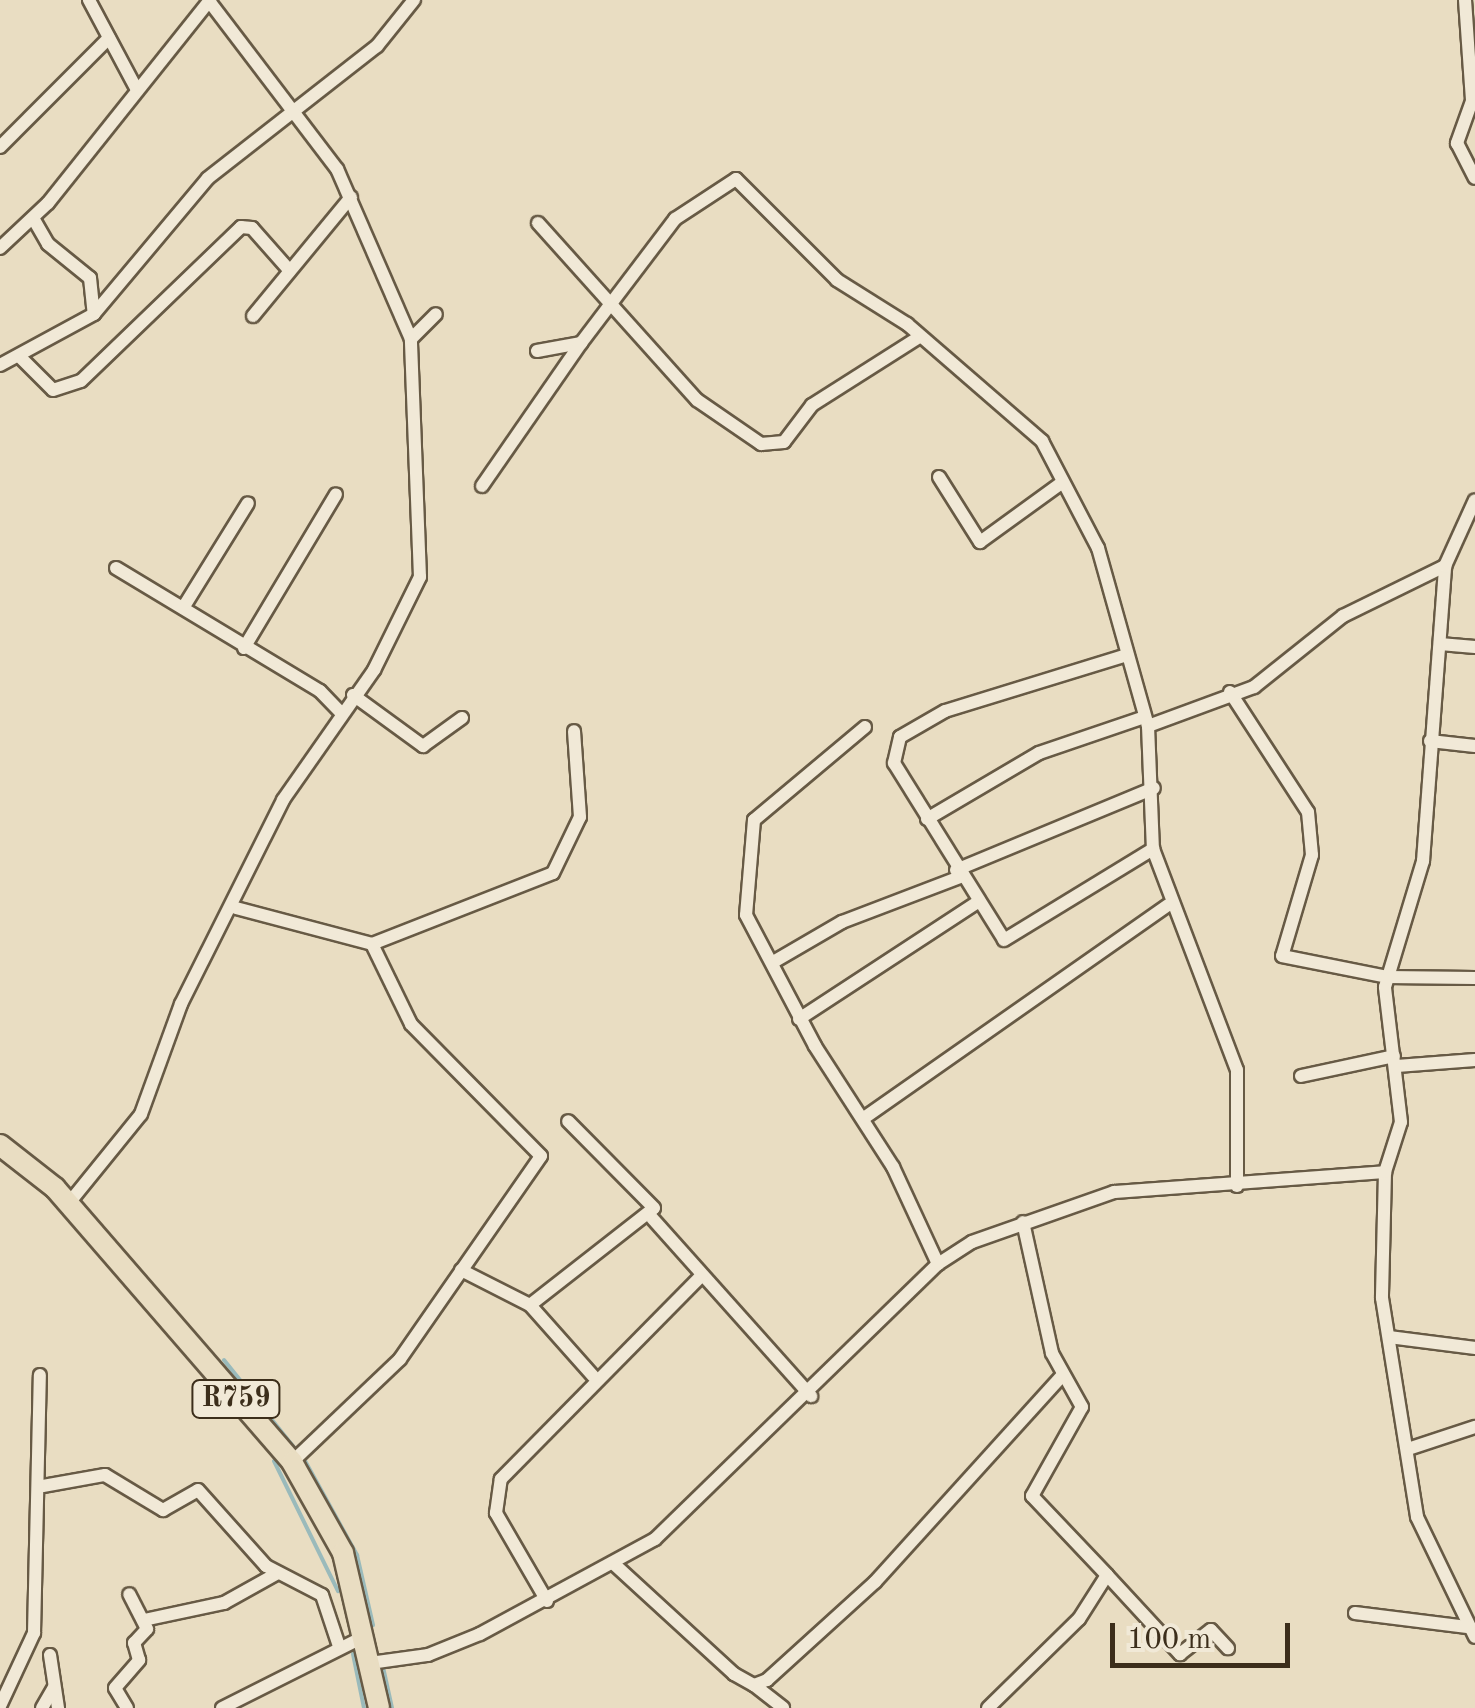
<!DOCTYPE html>
<html>
<head>
<meta charset="utf-8">
<style>
	body { margin:0 }
	#map { position:relative; width:1475px; height:1708px; overflow:hidden; background:#e9ddc2; font-family:"Old Standard TT",serif }
	div>[style] { position:absolute }
	.stream>* { height:4px; margin:-2px; padding:0 2px; transform-origin:2px; border-radius:2px; background:#9ababb }
	.roads { filter:drop-shadow(2px 0 #675a45) drop-shadow(-2px 0 #675a45) drop-shadow(0 2px #675a45) drop-shadow(0 -2px #675a45) }
	.minor>* { height:12px; margin:-6px; padding:0 6px; transform-origin:6px; border-radius:6px; background:#f1e9d7 }
	.primary>* { height:20px; margin:-10px; padding:0 10px; transform-origin:10px; border-radius:10px; background:#e9ddc2 }
	span { translate:-50% -50%; white-space:nowrap; text-align:center; line-height:1.15; -webkit-text-stroke:9px #f1e9d7; paint-order:stroke }
	.shield-label span { padding:2px 8px; background:#f1e9d7; border:2px solid; border-radius:8px; -webkit-text-stroke-width:0 }
	.shield-label { font-size:28px; color:#3c2e1b; font-weight:700 }
	.scale { position:absolute; left:1110px; top:1623px; width:180px; height:45px; box-sizing:border-box; border:5px solid #3c2e1b; border-top:0; padding-left:12px; font-size:30px; line-height:35px; white-space:nowrap; color:#3c2e1b; -webkit-text-stroke:8px #f1e9d7; paint-order:stroke }
</style>
</head>
<body>
<div id="map">
	<div class="stream">
		<div style="left:224px;top:1360px;width:115px;rotate:51.3deg"></div>
		<div style="left:304px;top:1459px;width:110px;rotate:61.1deg"></div>
		<div style="left:357px;top:1555px;width:72px;rotate:77.1deg"></div>
		<div style="left:274px;top:1461px;width:145px;rotate:63.8deg"></div>
		<div style="left:353px;top:1654px;width:55px;rotate:78.5deg"></div>
		<div style="left:383px;top:1667px;width:42px;rotate:77.6deg"></div>
	</div>
	<div class="roads">
		<div class="minor">
			<div style="left:89px;top:0;width:100px;rotate:61.9deg"></div>
			<div style="left:1465px;top:0;width:101px;rotate:86deg"></div>
			<div style="left:1472px;top:101px;width:45px;rotate:109.7deg"></div>
			<div style="left:1457px;top:143px;width:39px;rotate:63deg"></div>
			<div style="left:0;top:147px;width:154px;rotate:-45deg"></div>
			<div style="left:33px;top:218px;width:30px;rotate:60deg"></div>
			<div style="left:48px;top:244px;width:54px;rotate:39deg"></div>
			<div style="left:90px;top:278px;width:36px;rotate:84deg"></div>
			<div style="left:538px;top:223px;width:238px;rotate:48.1deg"></div>
			<div style="left:697px;top:400px;width:78px;rotate:34.5deg"></div>
			<div style="left:761px;top:444px;width:23px;rotate:-5deg"></div>
			<div style="left:784px;top:442px;width:46px;rotate:-52.9deg"></div>
			<div style="left:812px;top:405px;width:127px;rotate:-32.4deg"></div>
			<div style="left:0;top:248px;width:66px;rotate:-43.2deg"></div>
			<div style="left:48px;top:203px;width:260px;rotate:-51.4deg"></div>
			<div style="left:253px;top:316px;width:154px;rotate:-50.5deg"></div>
			<div style="left:411px;top:339px;width:35px;rotate:-45deg"></div>
			<div style="left:537px;top:351px;width:45px;rotate:-10.3deg"></div>
			<div style="left:581px;top:343px;width:156px;rotate:-52.8deg"></div>
			<div style="left:675px;top:219px;width:73px;rotate:-33.3deg"></div>
			<div style="left:736px;top:179px;width:143px;rotate:45deg"></div>
			<div style="left:837px;top:280px;width:83px;rotate:32.2deg"></div>
			<div style="left:907px;top:324px;width:179px;rotate:40.9deg"></div>
			<div style="left:1042px;top:441px;width:121px;rotate:62.4deg"></div>
			<div style="left:1098px;top:548px;width:185px;rotate:74.3deg"></div>
			<div style="left:1148px;top:726px;width:123px;rotate:87.7deg"></div>
			<div style="left:1153px;top:849px;width:236px;rotate:69.2deg"></div>
			<div style="left:1237px;top:1070px;width:116px;rotate:90deg"></div>
			<div style="left:21px;top:358px;width:45px;rotate:45deg"></div>
			<div style="left:53px;top:390px;width:29px;rotate:-18deg"></div>
			<div style="left:81px;top:381px;width:222px;rotate:-43.9deg"></div>
			<div style="left:241px;top:227px;width:11px;rotate:5deg"></div>
			<div style="left:252px;top:228px;width:57px;rotate:48.5deg"></div>
			<div style="left:0;top:365px;width:107px;rotate:-28.5deg"></div>
			<div style="left:94px;top:314px;width:177px;rotate:-50deg"></div>
			<div style="left:208px;top:178px;width:214px;rotate:-38deg"></div>
			<div style="left:377px;top:46px;width:59px;rotate:-51.2deg"></div>
			<div style="left:939px;top:477px;width:77px;rotate:57.8deg"></div>
			<div style="left:980px;top:542px;width:102px;rotate:-35.9deg"></div>
			<div style="left:482px;top:486px;width:174px;rotate:-55.3deg"></div>
			<div style="left:116px;top:568px;width:238px;rotate:31.1deg"></div>
			<div style="left:320px;top:691px;width:29px;rotate:46deg"></div>
			<div style="left:183px;top:608px;width:123px;rotate:-58.2deg"></div>
			<div style="left:1440px;top:644px;width:35px;rotate:5deg"></div>
			<div style="left:244px;top:648px;width:179px;rotate:-59.1deg"></div>
			<div style="left:1127px;top:655px;width:190px;rotate:162.9deg"></div>
			<div style="left:945px;top:711px;width:52px;rotate:150deg"></div>
			<div style="left:900px;top:737px;width:27px;rotate:103deg"></div>
			<div style="left:894px;top:763px;width:208px;rotate:58.1deg"></div>
			<div style="left:1004px;top:940px;width:175px;rotate:-31.4deg"></div>
			<div style="left:1230px;top:692px;width:143px;rotate:57deg"></div>
			<div style="left:1308px;top:812px;width:43px;rotate:84.7deg"></div>
			<div style="left:1312px;top:855px;width:105px;rotate:106.5deg"></div>
			<div style="left:1282px;top:956px;width:107px;rotate:11.3deg"></div>
			<div style="left:1387px;top:977px;width:88px;rotate:0.7deg"></div>
			<div style="left:353px;top:695px;width:87px;rotate:36.1deg"></div>
			<div style="left:423px;top:746px;width:48px;rotate:-35.7deg"></div>
			<div style="left:1148px;top:726px;width:113px;rotate:-20.2deg"></div>
			<div style="left:1254px;top:687px;width:114px;rotate:-38.6deg"></div>
			<div style="left:1343px;top:616px;width:114px;rotate:-26.1deg"></div>
			<div style="left:865px;top:727px;width:145px;rotate:140deg"></div>
			<div style="left:754px;top:820px;width:95px;rotate:94.8deg"></div>
			<div style="left:746px;top:915px;width:148px;rotate:62.2deg"></div>
			<div style="left:815px;top:1046px;width:144px;rotate:57.2deg"></div>
			<div style="left:893px;top:1167px;width:107px;rotate:65.1deg"></div>
			<div style="left:1430px;top:741px;width:45px;rotate:6.3deg"></div>
			<div style="left:927px;top:819px;width:130px;rotate:-30.5deg"></div>
			<div style="left:1039px;top:753px;width:112px;rotate:-18.8deg"></div>
			<div style="left:956px;top:870px;width:214px;rotate:-22.5deg"></div>
			<div style="left:236px;top:908px;width:141px;rotate:14.8deg"></div>
			<div style="left:372px;top:944px;width:194px;rotate:-21.4deg"></div>
			<div style="left:553px;top:873px;width:62px;rotate:-64.3deg"></div>
			<div style="left:580px;top:817px;width:86px;rotate:-94deg"></div>
			<div style="left:775px;top:961px;width:78px;rotate:-30.2deg"></div>
			<div style="left:842px;top:922px;width:126px;rotate:-20.9deg"></div>
			<div style="left:799px;top:1019px;width:210px;rotate:-33.2deg"></div>
			<div style="left:1397px;top:1066px;width:78px;rotate:-4.4deg"></div>
			<div style="left:1301px;top:1076px;width:95px;rotate:-12.1deg"></div>
			<div style="left:864px;top:1118px;width:371px;rotate:-35deg"></div>
			<div style="left:1385px;top:1172px;width:126px;rotate:91.4deg"></div>
			<div style="left:1382px;top:1298px;width:222px;rotate:80.9deg"></div>
			<div style="left:1417px;top:1517px;width:133px;rotate:64.2deg"></div>
			<div style="left:69px;top:1203px;width:114px;rotate:-51deg"></div>
			<div style="left:141px;top:1114px;width:117px;rotate:-70deg"></div>
			<div style="left:181px;top:1004px;width:228px;rotate:-63.4deg"></div>
			<div style="left:283px;top:800px;width:159px;rotate:-55deg"></div>
			<div style="left:374px;top:670px;width:104px;rotate:-63.7deg"></div>
			<div style="left:420px;top:577px;width:238px;rotate:-92.2deg"></div>
			<div style="left:411px;top:339px;width:185px;rotate:-113.5deg"></div>
			<div style="left:337px;top:169px;width:211px;rotate:-127.3deg"></div>
			<div style="left:652px;top:1218px;width:239px;rotate:48.2deg"></div>
			<div style="left:461px;top:1270px;width:77px;rotate:26.9deg"></div>
			<div style="left:530px;top:1305px;width:95px;rotate:48.4deg"></div>
			<div style="left:530px;top:1305px;width:157px;rotate:-38deg"></div>
			<div style="left:654px;top:1208px;width:122px;rotate:-134.7deg"></div>
			<div style="left:1389px;top:1337px;width:87px;rotate:7.3deg"></div>
			<div style="left:1408px;top:1449px;width:71px;rotate:-18.2deg"></div>
			<div style="left:292px;top:1462px;width:149px;rotate:-43.6deg"></div>
			<div style="left:400px;top:1359px;width:247px;rotate:-55.2deg"></div>
			<div style="left:541px;top:1156px;width:185px;rotate:-134.6deg"></div>
			<div style="left:411px;top:1024px;width:89px;rotate:-116deg"></div>
			<div style="left:43px;top:1486px;width:63px;rotate:-10.1deg"></div>
			<div style="left:105px;top:1475px;width:68px;rotate:31.1deg"></div>
			<div style="left:163px;top:1510px;width:40px;rotate:-29.7deg"></div>
			<div style="left:198px;top:1490px;width:102px;rotate:48.2deg"></div>
			<div style="left:266px;top:1566px;width:63px;rotate:27.4deg"></div>
			<div style="left:322px;top:1595px;width:54px;rotate:71.6deg"></div>
			<div style="left:614px;top:1564px;width:163px;rotate:42.5deg"></div>
			<div style="left:734px;top:1674px;width:23px;rotate:29deg"></div>
			<div style="left:754px;top:1685px;width:14px;rotate:-21deg"></div>
			<div style="left:767px;top:1680px;width:146px;rotate:-42.2deg"></div>
			<div style="left:875px;top:1582px;width:280px;rotate:-47.8deg"></div>
			<div style="left:1107px;top:1575px;width:108px;rotate:47.3deg"></div>
			<div style="left:1180px;top:1654px;width:39px;rotate:-38deg"></div>
			<div style="left:1211px;top:1630px;width:25px;rotate:47deg"></div>
			<div style="left:547px;top:1601px;width:102px;rotate:-120.1deg"></div>
			<div style="left:496px;top:1513px;width:34px;rotate:-82deg"></div>
			<div style="left:501px;top:1479px;width:285px;rotate:-45.4deg"></div>
			<div style="left:1355px;top:1613px;width:113px;rotate:7.1deg"></div>
			<div style="left:144px;top:1620px;width:82px;rotate:-12deg"></div>
			<div style="left:224px;top:1603px;width:60px;rotate:-29.1deg"></div>
			<div style="left:50px;top:1655px;width:54px;rotate:81.4deg"></div>
			<div style="left:370px;top:1663px;width:59px;rotate:-7.9deg"></div>
			<div style="left:428px;top:1655px;width:56px;rotate:-22deg"></div>
			<div style="left:480px;top:1634px;width:199px;rotate:-28.5deg"></div>
			<div style="left:655px;top:1539px;width:395px;rotate:-44.2deg"></div>
			<div style="left:938px;top:1264px;width:40px;rotate:-32.9deg"></div>
			<div style="left:972px;top:1242px;width:151px;rotate:-19.4deg"></div>
			<div style="left:1114px;top:1192px;width:272px;rotate:-4.2deg"></div>
			<div style="left:1385px;top:1172px;width:52px;rotate:-72.3deg"></div>
			<div style="left:1401px;top:1122px;width:136px;rotate:-96.8deg"></div>
			<div style="left:1385px;top:987px;width:132px;rotate:-73.2deg"></div>
			<div style="left:1423px;top:861px;width:296px;rotate:-85.7deg"></div>
			<div style="left:1445px;top:566px;width:72px;rotate:-65.6deg"></div>
			<div style="left:754px;top:1685px;width:37px;rotate:38deg"></div>
			<div style="left:0;top:1706px;width:81px;rotate:-65deg"></div>
			<div style="left:34px;top:1633px;width:258px;rotate:-88.7deg"></div>
			<div style="left:42px;top:1708px;width:24px;rotate:-60deg"></div>
			<div style="left:127px;top:1708px;width:23px;rotate:-121deg"></div>
			<div style="left:115px;top:1688px;width:37px;rotate:-49deg"></div>
			<div style="left:139px;top:1660px;width:18px;rotate:-106deg"></div>
			<div style="left:134px;top:1643px;width:19px;rotate:-47deg"></div>
			<div style="left:147px;top:1629px;width:39px;rotate:-117deg"></div>
			<div style="left:222px;top:1708px;width:160px;rotate:-26.7deg"></div>
			<div style="left:988px;top:1708px;width:127px;rotate:-44.4deg"></div>
			<div style="left:1079px;top:1619px;width:52px;rotate:-57.5deg"></div>
			<div style="left:1107px;top:1575px;width:109px;rotate:-133.5deg"></div>
			<div style="left:1032px;top:1496px;width:102px;rotate:-60.7deg"></div>
			<div style="left:1082px;top:1407px;width:62px;rotate:-119.1deg"></div>
			<div style="left:1052px;top:1353px;width:134px;rotate:-102.5deg"></div>
		</div>
		<div class="primary">
			<div style="left:0;top:1145px;width:70px;rotate:38deg"></div>
			<div style="left:55px;top:1188px;width:362px;rotate:49.1deg"></div>
			<div style="left:292px;top:1462px;width:104px;rotate:60.7deg"></div>
			<div style="left:343px;top:1553px;width:159px;rotate:76.9deg"></div>
		</div>
	</div>
	<div class="shield-label">
		<span style="left:236px;top:1399px">R759</span>
	</div>
	<div class="scale">100 m</div>
</div>
</body>
</html>
